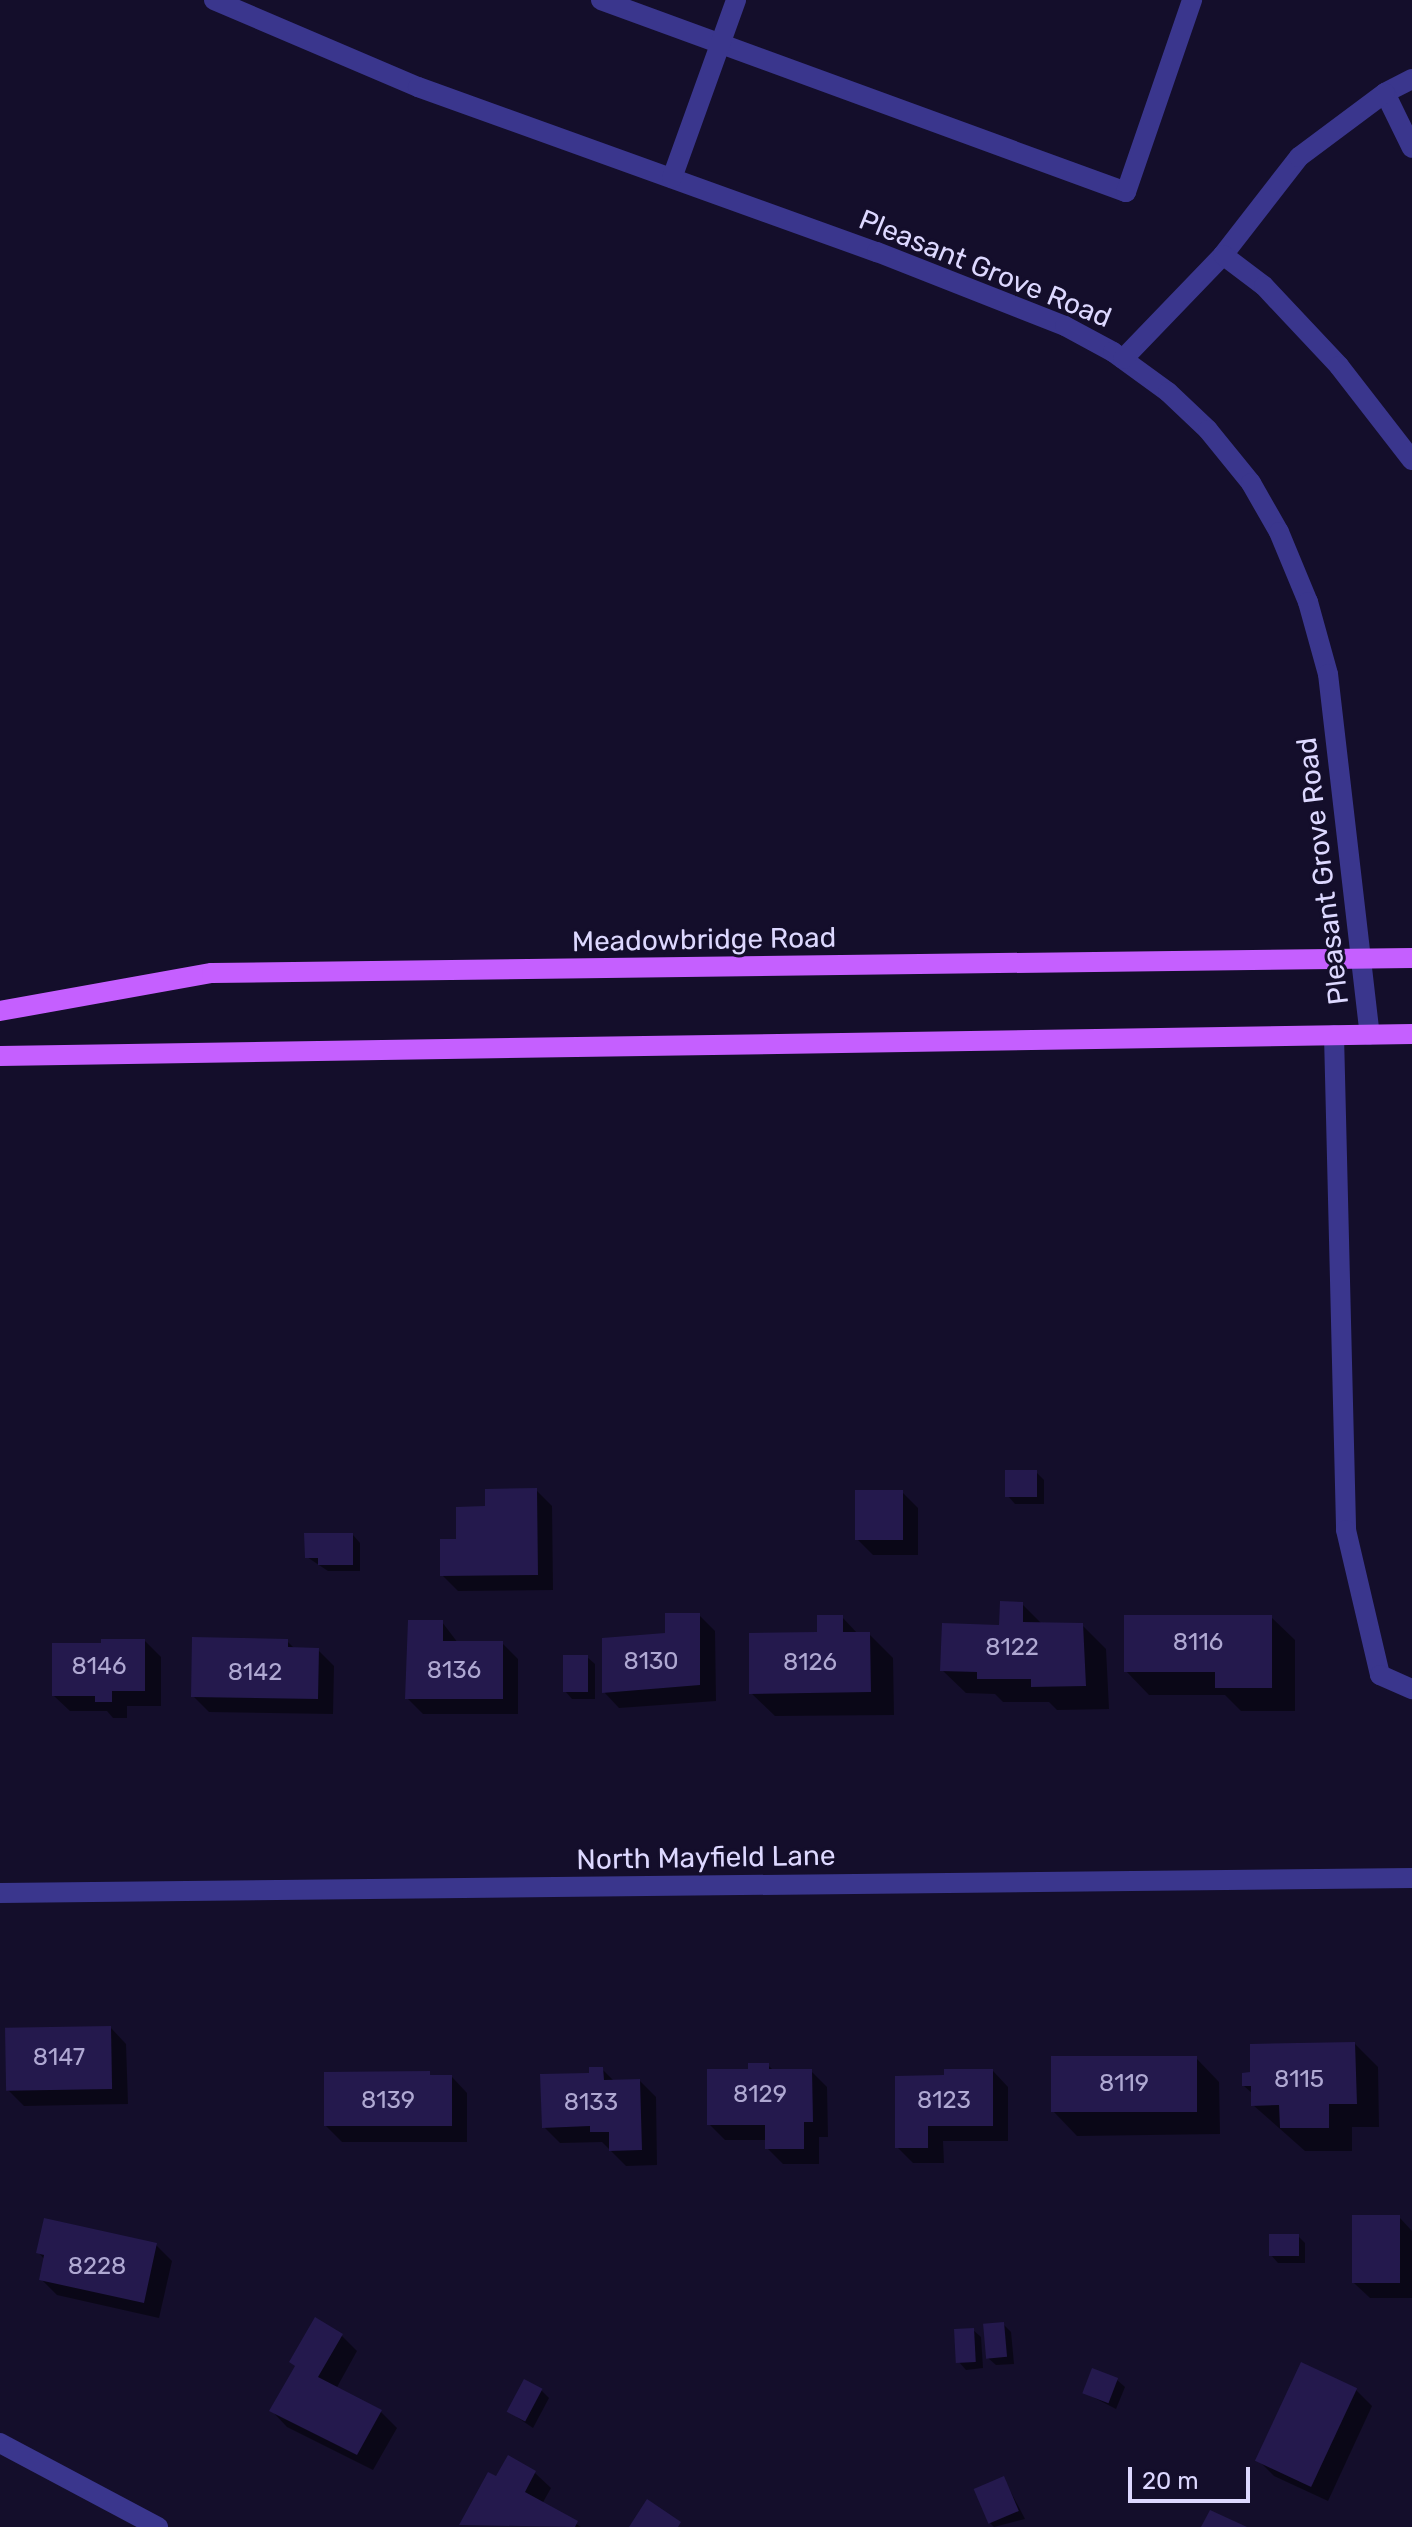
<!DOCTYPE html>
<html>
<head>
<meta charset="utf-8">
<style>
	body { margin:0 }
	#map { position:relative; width:1412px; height:2527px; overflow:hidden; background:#140e2b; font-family:Rubik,sans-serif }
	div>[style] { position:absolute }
	.shadow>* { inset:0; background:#0007 }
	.building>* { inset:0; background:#24194d; transform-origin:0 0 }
	.minor>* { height:20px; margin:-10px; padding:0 10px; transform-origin:10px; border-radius:10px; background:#3a368d }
	.major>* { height:20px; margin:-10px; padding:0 10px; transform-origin:10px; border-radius:10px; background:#c55fff }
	span { translate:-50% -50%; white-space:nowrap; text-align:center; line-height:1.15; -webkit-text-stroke:6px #140e2b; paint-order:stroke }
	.number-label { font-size:24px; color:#afa8d2 }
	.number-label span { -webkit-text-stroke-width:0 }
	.street-label { font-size:28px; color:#ddd8ff }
	.scale { position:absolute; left:1128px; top:2467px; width:122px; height:36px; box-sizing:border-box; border:4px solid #ddd8ff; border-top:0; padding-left:10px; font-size:24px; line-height:28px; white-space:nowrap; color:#ddd8ff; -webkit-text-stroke:6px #140e2b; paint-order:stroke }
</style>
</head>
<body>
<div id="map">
	<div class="shadow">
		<div style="clip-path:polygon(1036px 1472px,1044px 1480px,1044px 1504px,1015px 1504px,1008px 1496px)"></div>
		<div style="clip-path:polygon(536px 1490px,552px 1506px,553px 1590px,458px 1591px,442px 1575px,458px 1541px,487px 1508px)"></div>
		<div style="clip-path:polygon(902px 1492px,918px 1508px,918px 1555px,873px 1555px,857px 1539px)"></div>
		<div style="clip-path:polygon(353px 1535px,360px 1543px,360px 1571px,328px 1571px,307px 1557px)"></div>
		<div style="clip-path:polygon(1022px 1604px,1042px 1624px,1082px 1625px,1106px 1649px,1109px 1709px,1057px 1710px,1049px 1702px,1003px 1702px,995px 1694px,966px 1693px,942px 1670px,1001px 1627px)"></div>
		<div style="clip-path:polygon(699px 1615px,715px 1631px,716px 1701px,619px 1708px,604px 1692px,667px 1635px)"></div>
		<div style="clip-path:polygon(842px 1617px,858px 1634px,869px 1634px,893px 1658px,894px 1715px,775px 1716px,751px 1693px)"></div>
		<div style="clip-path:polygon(1271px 1617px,1295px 1640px,1295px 1711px,1241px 1711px,1225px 1695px,1149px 1695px,1126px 1671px)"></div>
		<div style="clip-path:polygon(442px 1622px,458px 1643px,502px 1643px,518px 1659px,518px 1714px,423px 1714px,407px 1698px)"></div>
		<div style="clip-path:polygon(145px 1641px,161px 1657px,161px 1706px,127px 1706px,127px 1718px,113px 1718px,107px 1711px,70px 1711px,54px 1696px)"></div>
		<div style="clip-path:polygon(287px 1641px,296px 1650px,318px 1650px,334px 1666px,333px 1714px,209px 1712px,193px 1696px)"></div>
		<div style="clip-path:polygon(587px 1657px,595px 1664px,595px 1699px,572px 1699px,565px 1691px)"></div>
		<div style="clip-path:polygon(111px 2028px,126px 2044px,128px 2104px,24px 2106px,8px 2090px)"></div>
		<div style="clip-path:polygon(1355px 2044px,1378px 2067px,1379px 2127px,1352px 2127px,1352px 2151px,1305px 2151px,1253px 2105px,1253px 2094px,1244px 2086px)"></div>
		<div style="clip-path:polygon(1196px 2058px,1219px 2082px,1220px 2134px,1077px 2136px,1054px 2112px)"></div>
		<div style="clip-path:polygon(768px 2065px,774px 2071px,811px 2071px,827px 2087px,828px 2137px,819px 2137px,819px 2164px,783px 2164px,767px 2148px,767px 2140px,725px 2140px,709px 2124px,750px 2071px)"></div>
		<div style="clip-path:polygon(602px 2069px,614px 2081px,640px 2081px,656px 2097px,657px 2165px,626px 2166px,602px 2142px,560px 2143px,544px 2127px)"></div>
		<div style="clip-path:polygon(993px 2071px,1008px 2087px,1008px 2141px,943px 2141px,944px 2163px,913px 2163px,897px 2147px,946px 2077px)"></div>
		<div style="clip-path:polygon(452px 2077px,467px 2093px,467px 2142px,342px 2142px,326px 2126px)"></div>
		<div style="clip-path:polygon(1399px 2217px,1412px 2231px,1412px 2298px,1370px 2298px,1354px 2283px)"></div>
		<div style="clip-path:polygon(1298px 2236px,1305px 2243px,1305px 2263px,1278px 2263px,1271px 2255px)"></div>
		<div style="clip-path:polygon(156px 2245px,172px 2261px,159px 2318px,57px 2295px,41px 2279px,45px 2260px,38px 2252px)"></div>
		<div style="clip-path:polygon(1003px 2324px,1011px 2332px,1014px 2364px,996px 2365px,988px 2358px)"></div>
		<div style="clip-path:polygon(973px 2330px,981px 2337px,983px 2368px,966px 2370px,959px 2362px)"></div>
		<div style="clip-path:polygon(341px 2335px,357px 2351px,336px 2389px,381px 2412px,397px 2428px,373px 2470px,287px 2427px,272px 2411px)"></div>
		<div style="clip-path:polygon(1117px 2380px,1125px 2387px,1116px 2409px,1085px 2393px)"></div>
		<div style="clip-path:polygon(541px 2390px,549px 2398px,533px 2428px,508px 2411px)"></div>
		<div style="clip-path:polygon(1356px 2390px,1372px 2406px,1328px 2501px,1274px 2476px,1258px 2460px)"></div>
		<div style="clip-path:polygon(535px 2473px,551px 2488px,542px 2504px,581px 2527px,461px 2524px,497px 2479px)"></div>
		<div style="clip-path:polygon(1004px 2479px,1025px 2519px,994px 2527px,990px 2523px)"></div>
	</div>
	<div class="building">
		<div style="left:1005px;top:1470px;width:32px;height:27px"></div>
		<div style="clip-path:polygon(537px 1488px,538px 1575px,440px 1576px,440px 1539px,456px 1539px,456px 1507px,485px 1506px,485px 1489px)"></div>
		<div style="left:855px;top:1490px;width:48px;height:50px"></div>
		<div style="clip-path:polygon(304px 1533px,353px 1533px,353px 1565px,318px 1565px,318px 1558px,305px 1558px)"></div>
		<div style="clip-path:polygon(1000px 1601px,1023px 1602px,1023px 1622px,1083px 1623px,1086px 1686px,1031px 1687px,1031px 1679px,977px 1679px,977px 1672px,940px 1671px,942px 1623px,999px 1625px)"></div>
		<div style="clip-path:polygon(665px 1613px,700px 1613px,700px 1685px,602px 1693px,602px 1638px,665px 1633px)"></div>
		<div style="clip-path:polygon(817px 1615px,843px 1615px,843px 1632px,870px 1632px,871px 1692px,749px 1694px,749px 1633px,817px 1632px)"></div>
		<div style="clip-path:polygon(1124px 1615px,1272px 1615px,1272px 1688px,1215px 1688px,1215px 1672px,1124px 1672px)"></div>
		<div style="clip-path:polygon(408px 1620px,443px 1620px,443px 1641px,503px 1641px,503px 1699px,405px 1699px)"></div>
		<div style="clip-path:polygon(192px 1637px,288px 1639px,288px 1647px,319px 1648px,318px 1699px,191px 1697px)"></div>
		<div style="clip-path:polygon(101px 1639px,145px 1639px,145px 1691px,112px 1691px,112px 1702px,95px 1702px,95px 1696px,52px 1696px,52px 1643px,101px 1643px)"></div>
		<div style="left:563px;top:1655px;width:25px;height:37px"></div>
		<div style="left:111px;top:2026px;width:63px;height:106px;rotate:89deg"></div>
		<div style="clip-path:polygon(1355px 2042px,1357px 2104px,1329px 2104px,1329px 2128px,1280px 2128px,1279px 2105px,1251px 2106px,1251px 2086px,1242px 2086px,1242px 2073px,1250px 2072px,1250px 2044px)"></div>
		<div style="left:1197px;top:2056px;width:56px;height:146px;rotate:90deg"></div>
		<div style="clip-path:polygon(748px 2063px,769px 2063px,769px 2069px,812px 2069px,813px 2122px,804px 2122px,804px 2149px,765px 2149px,765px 2125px,707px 2125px,707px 2069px,748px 2069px)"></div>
		<div style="clip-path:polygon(589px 2067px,603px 2067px,604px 2080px,640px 2079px,642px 2150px,609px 2151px,609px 2132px,590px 2132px,590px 2126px,542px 2128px,540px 2074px,589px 2073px)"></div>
		<div style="clip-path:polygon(944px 2069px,993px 2069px,993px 2126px,928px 2126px,928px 2148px,895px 2148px,895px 2076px,944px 2075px)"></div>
		<div style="clip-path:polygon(430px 2071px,430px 2075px,452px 2075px,452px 2126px,324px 2126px,324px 2072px)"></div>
		<div style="left:1352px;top:2215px;width:48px;height:68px"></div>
		<div style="clip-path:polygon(44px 2218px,157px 2243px,144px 2303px,39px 2280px,44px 2255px,36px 2253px)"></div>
		<div style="left:1269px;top:2234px;width:30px;height:22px"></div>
		<div style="clip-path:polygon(315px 2317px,343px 2334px,318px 2377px,382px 2410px,357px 2455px,269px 2411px,295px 2366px,289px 2362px)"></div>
		<div style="left:1004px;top:2322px;width:35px;height:21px;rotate:85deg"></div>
		<div style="left:974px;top:2328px;width:34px;height:20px;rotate:87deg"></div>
		<div style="left:1301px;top:2362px;width:62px;height:109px;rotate:25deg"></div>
		<div style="left:1092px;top:2368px;width:28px;height:27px;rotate:21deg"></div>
		<div style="left:524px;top:2379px;width:21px;height:37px;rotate:28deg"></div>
		<div style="clip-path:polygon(508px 2455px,536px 2471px,525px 2492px,578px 2521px,575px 2527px,459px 2525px,488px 2472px,496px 2476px)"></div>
		<div style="left:1004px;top:2476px;width:38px;height:33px;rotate:67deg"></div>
		<div style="clip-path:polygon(647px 2499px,681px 2522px,678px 2527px,629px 2527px)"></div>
		<div style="clip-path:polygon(1210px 2510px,1247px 2527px,1201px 2527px)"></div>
	</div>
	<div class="minor">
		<div style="left:214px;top:0;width:222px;rotate:23.1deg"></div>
		<div style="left:418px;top:87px;width:488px;rotate:19.8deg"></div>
		<div style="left:877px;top:252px;width:202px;rotate:21.5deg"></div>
		<div style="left:1065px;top:326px;width:55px;rotate:28.4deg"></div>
		<div style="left:1113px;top:352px;width:68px;rotate:36deg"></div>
		<div style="left:1168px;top:392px;width:55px;rotate:43.5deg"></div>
		<div style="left:1208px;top:430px;width:68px;rotate:50.9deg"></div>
		<div style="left:1251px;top:483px;width:56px;rotate:60.3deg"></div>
		<div style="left:1279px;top:532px;width:76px;rotate:67.5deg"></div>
		<div style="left:1308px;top:602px;width:75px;rotate:74.5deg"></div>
		<div style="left:1328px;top:674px;width:363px;rotate:83.4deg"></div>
		<div style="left:601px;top:0;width:559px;rotate:20.09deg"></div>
		<div style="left:1126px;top:192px;width:203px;rotate:-71deg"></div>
		<div style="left:1412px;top:79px;width:30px;rotate:153deg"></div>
		<div style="left:1385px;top:93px;width:61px;rotate:63.9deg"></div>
		<div style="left:672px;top:178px;width:189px;rotate:-70.2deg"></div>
		<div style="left:1223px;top:255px;width:124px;rotate:-52.2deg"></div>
		<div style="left:1299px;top:157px;width:107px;rotate:-36.7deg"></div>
		<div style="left:1123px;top:359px;width:144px;rotate:-46.1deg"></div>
		<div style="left:1223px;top:255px;width:51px;rotate:37.1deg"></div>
		<div style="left:1264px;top:286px;width:110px;rotate:46.8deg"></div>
		<div style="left:1339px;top:366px;width:119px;rotate:52.2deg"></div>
		<div style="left:1334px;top:1035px;width:495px;rotate:88.6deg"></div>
		<div style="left:1346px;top:1530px;width:149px;rotate:76.8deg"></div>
		<div style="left:1380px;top:1675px;width:35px;rotate:24deg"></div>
		<div style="left:0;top:1893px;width:1412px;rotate:-0.61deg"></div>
		<div style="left:0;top:2443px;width:179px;rotate:28deg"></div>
	</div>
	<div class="major">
		<div style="left:0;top:1011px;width:215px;rotate:-10.2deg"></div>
		<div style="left:212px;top:973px;width:1200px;rotate:-0.72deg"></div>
		<div style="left:0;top:1056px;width:1412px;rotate:-0.89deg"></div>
	</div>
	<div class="number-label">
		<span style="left:1198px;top:1643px">8116</span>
		<span style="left:1012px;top:1648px">8122</span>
		<span style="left:651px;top:1662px">8130</span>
		<span style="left:810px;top:1663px">8126</span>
		<span style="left:99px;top:1667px">8146</span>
		<span style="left:454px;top:1671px">8136</span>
		<span style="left:255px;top:1673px">8142</span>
		<span style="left:59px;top:2058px">8147</span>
		<span style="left:1299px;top:2080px">8115</span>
		<span style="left:1124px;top:2084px">8119</span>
		<span style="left:760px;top:2095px">8129</span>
		<span style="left:388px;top:2101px">8139</span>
		<span style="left:944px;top:2101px">8123</span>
		<span style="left:591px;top:2103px">8133</span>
		<span style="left:97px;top:2267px">8228</span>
	</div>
	<div class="street-label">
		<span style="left:985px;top:269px;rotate:22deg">Pleasant Grove Road</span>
		<span style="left:1323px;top:871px;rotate:-97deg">Pleasant Grove Road</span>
		<span style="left:704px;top:940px;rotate:-1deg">Meadowbridge Road</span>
		<span style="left:706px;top:1858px;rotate:-1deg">North Mayfield Lane</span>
	</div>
	<div class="scale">20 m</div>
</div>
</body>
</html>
